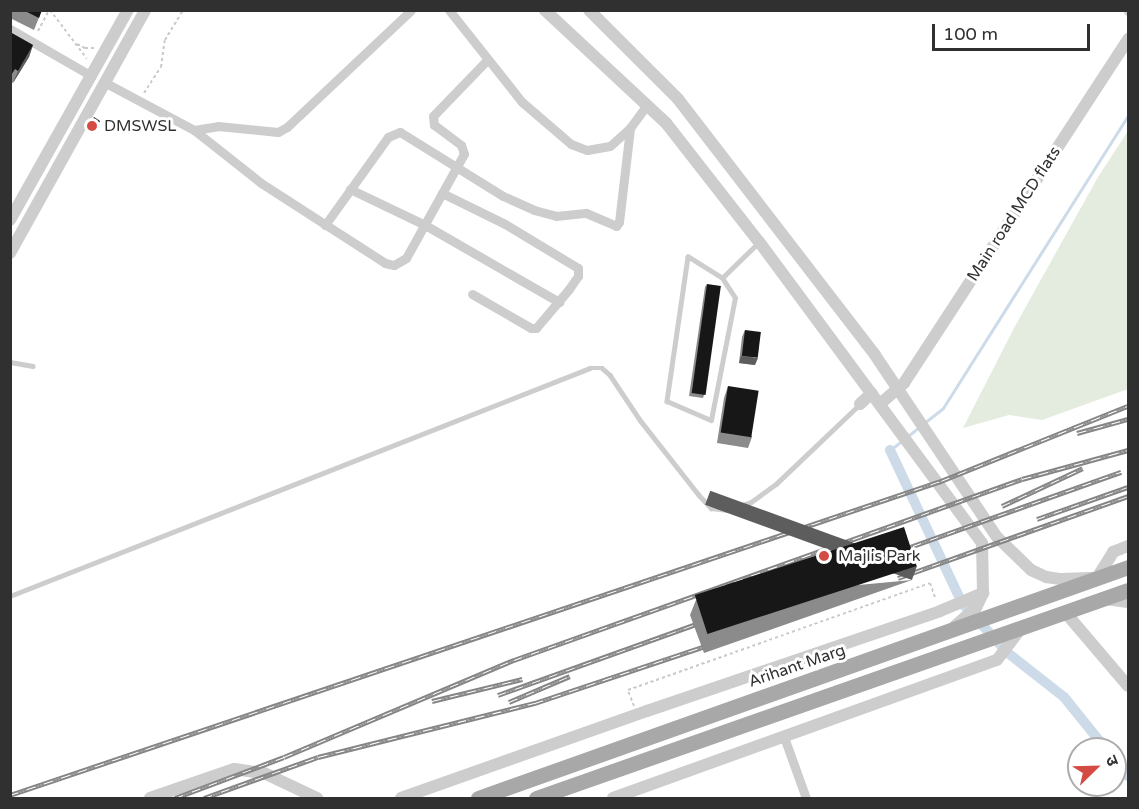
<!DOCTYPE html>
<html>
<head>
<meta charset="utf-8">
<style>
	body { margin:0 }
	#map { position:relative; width:1139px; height:809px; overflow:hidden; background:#fff; font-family:"Varela Round","Noto Sans Devanagari",sans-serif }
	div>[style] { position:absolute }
	.green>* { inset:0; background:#e4ebdf }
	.stream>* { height:3px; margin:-1.5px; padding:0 1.5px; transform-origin:1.5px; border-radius:1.5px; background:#cddbe9 }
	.canal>* { height:10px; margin:-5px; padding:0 5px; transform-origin:5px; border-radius:5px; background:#cddbe9 }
	.path>* { height:2px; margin-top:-1px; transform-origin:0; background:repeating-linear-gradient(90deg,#cacaca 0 3px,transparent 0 6px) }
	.service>* { height:4.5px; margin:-2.25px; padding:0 2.25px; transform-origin:2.25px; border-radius:2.25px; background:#cdcdcd }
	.minor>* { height:9px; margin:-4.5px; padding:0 4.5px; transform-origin:4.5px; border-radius:4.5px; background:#cdcdcd }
	.tertiary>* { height:12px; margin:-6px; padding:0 6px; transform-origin:6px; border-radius:6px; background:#cdcdcd }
	.primary>* { height:15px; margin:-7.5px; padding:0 7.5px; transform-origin:7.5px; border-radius:7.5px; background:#a8a8a8 }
	.rail>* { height:5px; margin-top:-2.5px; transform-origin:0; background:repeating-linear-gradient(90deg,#fff 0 9px,#858585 0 18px); box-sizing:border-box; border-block:2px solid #858585 }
	.wall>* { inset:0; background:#8b8b8b }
	.shaded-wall>* { inset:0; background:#5d5d5d; transform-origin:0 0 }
	.building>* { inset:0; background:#171717; transform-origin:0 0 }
	.dots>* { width:16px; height:16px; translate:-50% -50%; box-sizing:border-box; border:3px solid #fff; border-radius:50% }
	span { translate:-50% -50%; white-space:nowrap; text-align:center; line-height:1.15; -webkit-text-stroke:6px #fff; paint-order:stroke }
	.poi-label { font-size:16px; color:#303030 }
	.left { translate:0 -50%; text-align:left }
	.street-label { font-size:16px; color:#303030 }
	.frame { position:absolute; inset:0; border:12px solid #303030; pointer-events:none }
	.north { position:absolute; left:1067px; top:737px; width:60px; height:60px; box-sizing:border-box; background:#fff; border:2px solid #acacac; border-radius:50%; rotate:67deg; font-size:16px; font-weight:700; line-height:24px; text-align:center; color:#303030 }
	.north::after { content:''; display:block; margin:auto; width:21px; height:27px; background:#d44b44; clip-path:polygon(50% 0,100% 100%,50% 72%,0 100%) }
	.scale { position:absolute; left:932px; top:24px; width:158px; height:27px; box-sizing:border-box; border:3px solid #303030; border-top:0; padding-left:8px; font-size:18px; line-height:21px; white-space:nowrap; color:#303030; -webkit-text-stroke:4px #fff; paint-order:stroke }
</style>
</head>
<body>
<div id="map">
	<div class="green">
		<div style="clip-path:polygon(1128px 131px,1128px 389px,1042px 420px,1009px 415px,963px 428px,1014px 328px,1098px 177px)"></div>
	</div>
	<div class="stream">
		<div style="left:924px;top:423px;width:24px;rotate:-38deg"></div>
		<div style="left:943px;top:408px;width:347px;rotate:-57.7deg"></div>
		<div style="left:908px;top:436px;width:14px;rotate:-39deg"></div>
		<div style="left:890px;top:450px;width:16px;rotate:-38deg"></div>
	</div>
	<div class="canal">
		<div style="left:890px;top:450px;width:169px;rotate:64.8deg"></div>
		<div style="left:962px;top:603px;width:68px;rotate:47.4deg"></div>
		<div style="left:1008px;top:653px;width:71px;rotate:38.2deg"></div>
		<div style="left:1064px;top:697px;width:67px;rotate:51.1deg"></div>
		<div style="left:1115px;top:760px;width:21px;rotate:51deg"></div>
	</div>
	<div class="path">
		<div style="left:50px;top:10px;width:61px;rotate:52.9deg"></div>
		<div style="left:38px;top:31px;width:24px;rotate:-62deg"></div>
		<div style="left:77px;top:44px;width:9px;rotate:27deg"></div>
		<div style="left:85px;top:48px;width:9px"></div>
		<div style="left:144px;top:93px;width:31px;rotate:-57deg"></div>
		<div style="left:161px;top:67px;width:27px;rotate:-82deg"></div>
		<div style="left:165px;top:40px;width:35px;rotate:-59deg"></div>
		<div style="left:634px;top:706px;width:17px;rotate:-111deg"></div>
		<div style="left:628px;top:690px;width:320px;rotate:-19.5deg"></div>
		<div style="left:930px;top:583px;width:18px;rotate:71deg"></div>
	</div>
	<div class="service">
		<div style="left:722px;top:278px;width:40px;rotate:-148deg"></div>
		<div style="left:688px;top:257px;width:146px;rotate:98.3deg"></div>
		<div style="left:667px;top:401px;width:48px;rotate:23.4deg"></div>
		<div style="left:711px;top:420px;width:124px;rotate:-78.9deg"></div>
		<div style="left:735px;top:298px;width:24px;rotate:-123deg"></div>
		<div style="left:722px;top:278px;width:49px;rotate:-44.2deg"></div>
		<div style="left:10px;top:362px;width:23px;rotate:10deg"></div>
		<div style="left:10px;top:596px;width:623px;rotate:-21.46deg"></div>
		<div style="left:590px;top:368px;width:12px"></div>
		<div style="left:602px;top:368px;width:11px;rotate:41deg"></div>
		<div style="left:610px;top:375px;width:54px;rotate:56.3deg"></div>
		<div style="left:640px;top:420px;width:95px;rotate:51.8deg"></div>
		<div style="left:699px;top:495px;width:18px;rotate:47deg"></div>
		<div style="left:711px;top:508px;width:17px;rotate:7deg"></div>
		<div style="left:728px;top:510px;width:24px;rotate:-19deg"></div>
		<div style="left:751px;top:502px;width:31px;rotate:-36deg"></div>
		<div style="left:776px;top:484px;width:115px;rotate:-43.6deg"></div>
	</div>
	<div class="minor">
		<div style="left:449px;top:10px;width:117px;rotate:51.6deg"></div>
		<div style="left:522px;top:102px;width:65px;rotate:40.6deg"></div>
		<div style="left:571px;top:144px;width:17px;rotate:21deg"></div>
		<div style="left:587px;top:150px;width:23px;rotate:-10deg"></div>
		<div style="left:610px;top:146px;width:27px;rotate:-42deg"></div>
		<div style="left:630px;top:128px;width:29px;rotate:-54deg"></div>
		<div style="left:1128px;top:10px;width:1px;rotate:90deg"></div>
		<div style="left:10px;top:29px;width:92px;rotate:29.9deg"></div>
		<div style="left:104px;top:82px;width:102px;rotate:28.1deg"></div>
		<div style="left:194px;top:130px;width:85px;rotate:38.3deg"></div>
		<div style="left:261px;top:183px;width:148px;rotate:32.8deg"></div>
		<div style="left:385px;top:263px;width:9px;rotate:13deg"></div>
		<div style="left:394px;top:265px;width:14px;rotate:-30deg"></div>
		<div style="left:406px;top:258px;width:119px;rotate:-60.9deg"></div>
		<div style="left:464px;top:154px;width:9px;rotate:-108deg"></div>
		<div style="left:461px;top:145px;width:34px;rotate:-143deg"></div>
		<div style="left:434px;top:125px;width:9px;rotate:-96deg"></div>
		<div style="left:433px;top:116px;width:78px;rotate:-46deg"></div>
		<div style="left:194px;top:130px;width:24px;rotate:-9deg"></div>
		<div style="left:218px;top:126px;width:60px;rotate:5.7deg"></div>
		<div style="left:278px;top:132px;width:10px;rotate:-29deg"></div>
		<div style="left:287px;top:127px;width:170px;rotate:-43.3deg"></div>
		<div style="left:350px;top:189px;width:83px;rotate:25.6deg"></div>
		<div style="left:425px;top:225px;width:155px;rotate:29.9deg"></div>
		<div style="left:442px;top:193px;width:70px;rotate:26.2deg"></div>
		<div style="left:505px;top:224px;width:85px;rotate:31.1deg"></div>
		<div style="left:578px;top:268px;width:8px;rotate:90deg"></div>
		<div style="left:578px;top:276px;width:16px;rotate:125deg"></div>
		<div style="left:569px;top:289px;width:51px;rotate:130.2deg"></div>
		<div style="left:536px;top:328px;width:5px;rotate:180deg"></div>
		<div style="left:531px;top:328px;width:68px;rotate:-150deg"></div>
		<div style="left:325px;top:225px;width:108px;rotate:-54.4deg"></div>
		<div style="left:388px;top:137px;width:13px;rotate:-23deg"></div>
		<div style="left:400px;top:132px;width:121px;rotate:31.9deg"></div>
		<div style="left:503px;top:196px;width:34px;rotate:24deg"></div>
		<div style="left:534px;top:210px;width:23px;rotate:15deg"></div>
		<div style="left:556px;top:216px;width:30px;rotate:-6deg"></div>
		<div style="left:586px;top:213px;width:33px;rotate:23deg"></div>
		<div style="left:616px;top:226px;width:5px;rotate:-53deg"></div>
		<div style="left:619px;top:222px;width:95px;rotate:-83.3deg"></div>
		<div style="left:784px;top:737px;width:65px;rotate:70.2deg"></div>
	</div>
	<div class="tertiary">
		<div style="left:589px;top:10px;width:126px;rotate:45deg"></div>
		<div style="left:678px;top:99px;width:323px;rotate:52.4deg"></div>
		<div style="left:875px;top:355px;width:219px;rotate:56.2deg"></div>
		<div style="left:997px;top:537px;width:47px;rotate:44.1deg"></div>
		<div style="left:1031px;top:570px;width:17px;rotate:25deg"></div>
		<div style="left:1046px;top:577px;width:15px;rotate:8deg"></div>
		<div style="left:1061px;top:579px;width:36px;rotate:-2deg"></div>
		<div style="left:1097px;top:578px;width:31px;rotate:-58deg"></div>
		<div style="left:1113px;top:552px;width:16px;rotate:-22deg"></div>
		<div style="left:10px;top:220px;width:241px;rotate:-60.7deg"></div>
		<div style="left:10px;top:253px;width:278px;rotate:-60.9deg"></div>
		<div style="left:860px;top:404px;width:16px;rotate:-43deg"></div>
		<div style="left:880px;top:404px;width:32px;rotate:-41deg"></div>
		<div style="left:904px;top:383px;width:411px;rotate:-56.9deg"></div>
		<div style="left:1106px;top:599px;width:22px;rotate:8deg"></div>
		<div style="left:1065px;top:612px;width:97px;rotate:49.6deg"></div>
		<div style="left:955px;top:626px;width:28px;rotate:-41deg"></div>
		<div style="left:976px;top:608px;width:17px;rotate:-65deg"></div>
		<div style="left:150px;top:798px;width:89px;rotate:-19deg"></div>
		<div style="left:234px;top:769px;width:30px;rotate:8deg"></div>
		<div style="left:264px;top:773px;width:59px;rotate:25.3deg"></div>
		<div style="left:401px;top:798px;width:261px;rotate:-19.5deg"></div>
		<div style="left:647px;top:711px;width:310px;rotate:-18.8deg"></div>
		<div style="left:940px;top:611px;width:47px;rotate:-22.7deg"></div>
		<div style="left:983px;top:593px;width:50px;rotate:-91.1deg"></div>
		<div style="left:982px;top:543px;width:375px;rotate:-126.5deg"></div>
		<div style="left:759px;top:242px;width:151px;rotate:-128deg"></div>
		<div style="left:666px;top:123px;width:166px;rotate:-137deg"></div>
		<div style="left:613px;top:798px;width:408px;rotate:-19.8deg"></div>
		<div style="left:997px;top:660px;width:41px;rotate:-52.9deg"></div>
	</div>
	<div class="primary">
		<div style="left:478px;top:798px;width:690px;rotate:-19.56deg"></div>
		<div style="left:536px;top:798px;width:627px;rotate:-19.36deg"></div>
	</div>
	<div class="rail">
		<div style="left:1077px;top:433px;width:53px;rotate:-15.4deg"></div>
		<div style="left:1002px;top:506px;width:89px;rotate:-25.1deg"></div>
		<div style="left:1037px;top:519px;width:96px;rotate:-19.4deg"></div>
		<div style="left:896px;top:552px;width:239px;rotate:-19.6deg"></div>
		<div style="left:898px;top:578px;width:244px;rotate:-19.6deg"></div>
		<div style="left:498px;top:695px;width:225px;rotate:-19.7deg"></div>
		<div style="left:432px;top:701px;width:93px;rotate:-13.7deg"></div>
		<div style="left:509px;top:702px;width:66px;rotate:-23.1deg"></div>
		<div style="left:10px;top:795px;width:983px;rotate:-18.64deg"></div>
		<div style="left:941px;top:481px;width:201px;rotate:-21.9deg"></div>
		<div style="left:175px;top:798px;width:116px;rotate:-20.6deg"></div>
		<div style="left:284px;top:757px;width:250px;rotate:-22.9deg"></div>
		<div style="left:514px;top:660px;width:539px;rotate:-19.61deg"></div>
		<div style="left:1022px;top:479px;width:110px;rotate:-15.3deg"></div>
		<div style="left:204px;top:798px;width:121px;rotate:-19.8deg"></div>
		<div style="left:318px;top:757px;width:224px;rotate:-14deg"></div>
		<div style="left:535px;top:703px;width:192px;rotate:-18.5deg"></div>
	</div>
	<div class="wall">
		<div style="clip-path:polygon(10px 10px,42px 10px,34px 30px,10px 18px)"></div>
		<div style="clip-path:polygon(10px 32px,33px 45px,29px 57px,13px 83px,10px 81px)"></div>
		<div style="clip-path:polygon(100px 121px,93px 132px,88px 129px,90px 125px)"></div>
		<div style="clip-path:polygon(707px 284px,704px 395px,703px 398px,689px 396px,705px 287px)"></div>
		<div style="clip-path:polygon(745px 330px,755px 365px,739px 363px,742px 337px)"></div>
		<div style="clip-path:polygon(728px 386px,752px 437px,748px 448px,717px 443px,724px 398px)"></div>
		<div style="clip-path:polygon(912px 580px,704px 653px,690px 615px,696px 600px)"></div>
	</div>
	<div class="shaded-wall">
		<div style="clip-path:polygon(33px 45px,29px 57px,13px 83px,18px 71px)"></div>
		<div style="clip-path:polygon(741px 356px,758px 358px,755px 365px,739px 363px)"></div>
		<div style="left:917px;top:566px;width:15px;height:220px;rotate:110deg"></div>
	</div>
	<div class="building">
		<div style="clip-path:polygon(23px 10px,42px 10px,39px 18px)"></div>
		<div style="clip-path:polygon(10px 32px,33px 45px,18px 71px,15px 69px,10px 77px)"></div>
		<div style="clip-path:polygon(94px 117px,100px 121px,95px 128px,90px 125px)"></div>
		<div style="left:707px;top:284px;width:14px;height:110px;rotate:8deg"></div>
		<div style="left:745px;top:330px;width:16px;height:26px;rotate:7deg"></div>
		<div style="left:728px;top:386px;width:31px;height:47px;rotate:9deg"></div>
		<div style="left:904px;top:527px;width:41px;height:220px;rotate:72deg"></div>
	</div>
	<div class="dots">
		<div style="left:92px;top:126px;background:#d44b44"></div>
		<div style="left:824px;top:556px;background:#d44b44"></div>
	</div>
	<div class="poi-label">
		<span class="left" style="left:104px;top:126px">DMSWSL</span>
		<span class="left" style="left:838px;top:556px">Majlis Park</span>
	</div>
	<div class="street-label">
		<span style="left:1014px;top:214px;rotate:-57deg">Main road MCD flats</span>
		<span style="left:797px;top:666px;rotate:-19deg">Arihant Marg</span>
	</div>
	<div class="frame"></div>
	<div class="north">उ</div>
	<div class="scale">100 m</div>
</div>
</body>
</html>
